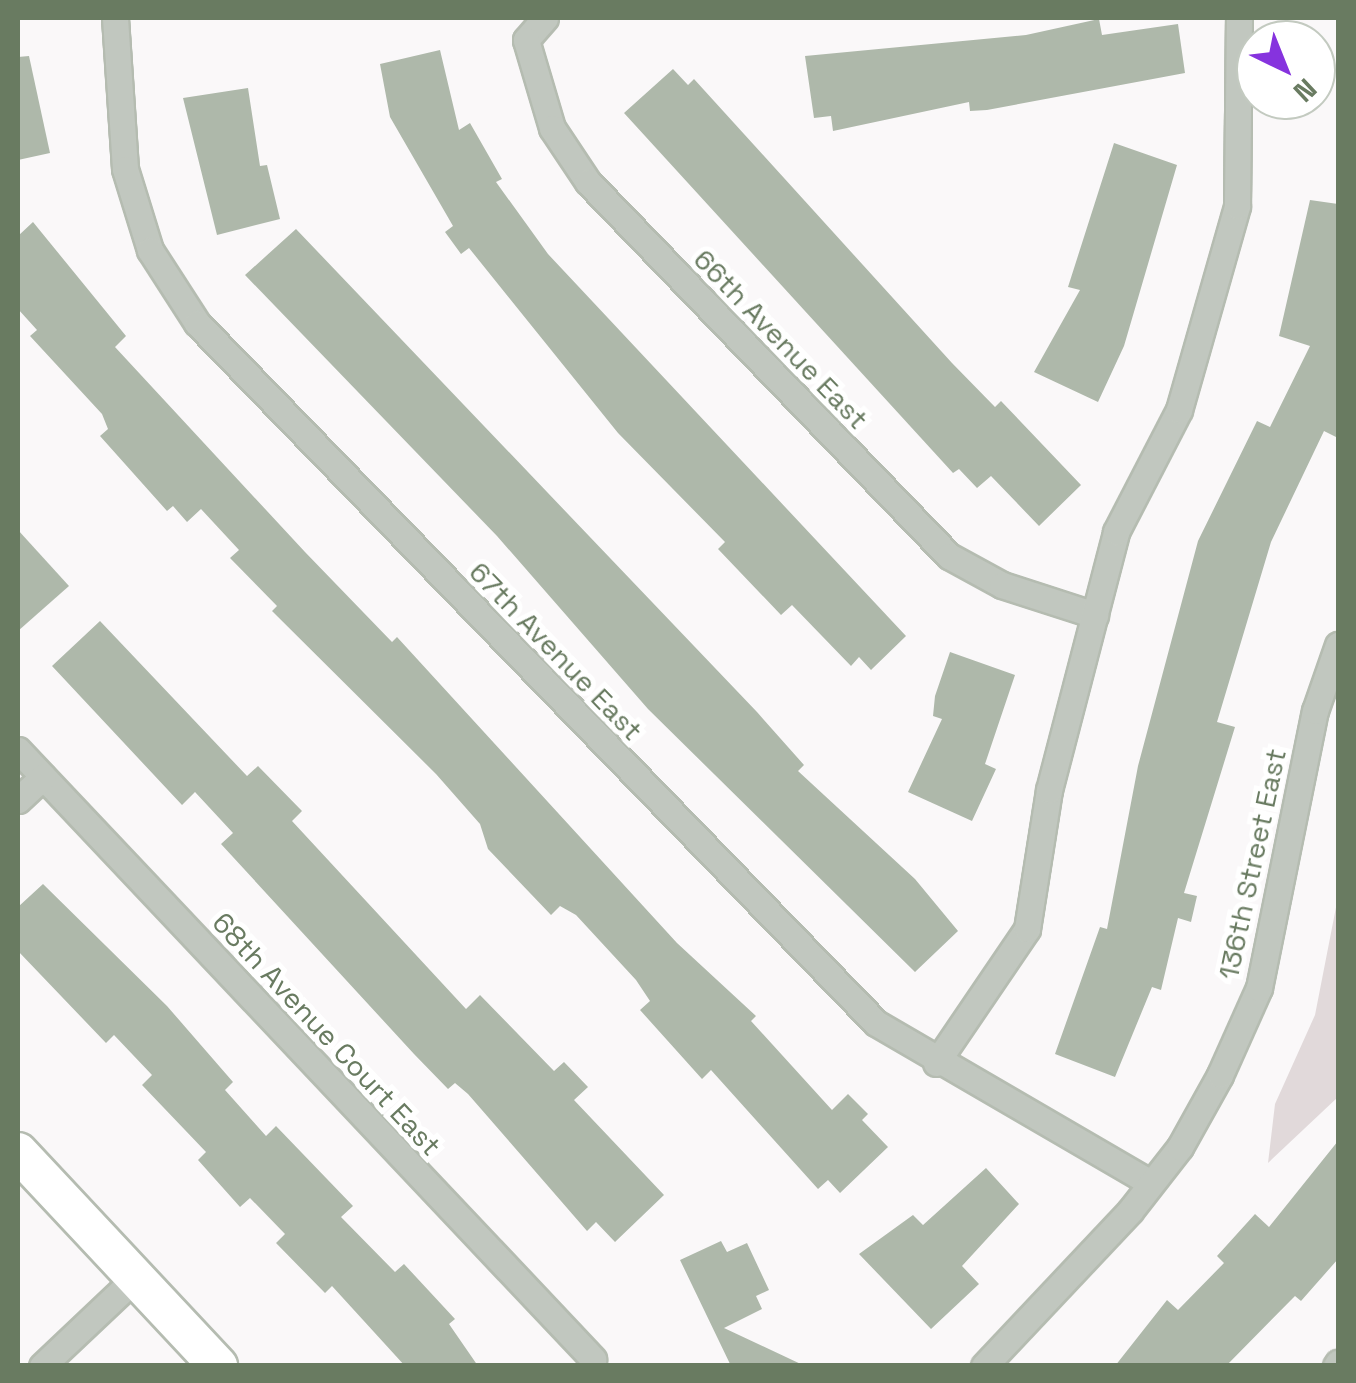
<!DOCTYPE html>
<html>
<head>
<meta charset="utf-8">
<style>
	body { margin:0 }
	#map { position:relative; width:1356px; height:1383px; overflow:hidden; background:#faf8f9; font-family:"Space Grotesk",sans-serif }
	div>[style] { position:absolute }
	.green>* { inset:0; background:#e1d9da }
	.building>* { inset:0; background:#aeb8aa }
	.roads { filter:drop-shadow(2px 0 #b5bcb1) drop-shadow(-2px 0 #b5bcb1) drop-shadow(0 2px #b5bcb1) drop-shadow(0 -2px #b5bcb1) }
	.street>* { height:25px; margin:-12.5px; padding:0 12.5px; transform-origin:12.5px; border-radius:12.5px; background:#c1c7bf }
	.secondary>* { height:38px; margin:-19px; padding:0 19px; transform-origin:19px; border-radius:19px; background:#fff }
	span { translate:-50% -50%; white-space:nowrap; text-align:center; line-height:1.15; -webkit-text-stroke:10px #fff; paint-order:stroke }
	.street-label { font-size:28px; color:#697b61 }
	.frame { position:absolute; inset:0; border:20px solid #697b61; pointer-events:none }
	.north { position:absolute; left:1236px; top:20px; width:100px; height:100px; box-sizing:border-box; background:#fff; border:2px solid #c3cac0; border-radius:50%; rotate:137deg; font-size:28px; font-weight:700; line-height:40px; text-align:center; color:#697b61 }
	.north::after { content:''; display:block; margin:auto; width:35px; height:45px; background:#8633de; clip-path:polygon(50% 0,100% 100%,50% 72%,0 100%) }
</style>
</head>
<body>
<div id="map">
	<div class="green">
		<div style="clip-path:polygon(1338px 897px,1338px 1097px,1268px 1163px,1275px 1104px,1315px 1015px)"></div>
	</div>
	<div class="building">
		<div style="clip-path:polygon(1099px 19px,1102px 35px,1178px 24px,1185px 73px,987px 110px,970px 111px,969px 102px,833px 131px,831px 116px,814px 118px,805px 56px,1026px 35px)"></div>
		<div style="clip-path:polygon(440px 50px,459px 130px,470px 123px,502px 179px,496px 182px,548px 254px,906px 636px,871px 670px,859px 657px,851px 666px,792px 605px,781px 615px,718px 549px,725px 542px,618px 433px,469px 248px,461px 254px,445px 232px,453px 226px,390px 117px,380px 64px)"></div>
		<div style="clip-path:polygon(29px 56px,50px 153px,18px 160px,18px 57px)"></div>
		<div style="clip-path:polygon(673px 69px,688px 85px,694px 79px,952px 363px,995px 407px,1001px 401px,1081px 485px,1039px 526px,991px 476px,977px 488px,959px 469px,953px 473px,624px 113px)"></div>
		<div style="clip-path:polygon(248px 88px,260px 166px,267px 165px,280px 219px,217px 235px,183px 98px)"></div>
		<div style="clip-path:polygon(1114px 143px,1177px 165px,1124px 346px,1098px 402px,1034px 372px,1080px 290px,1068px 287px)"></div>
		<div style="clip-path:polygon(1310px 200px,1338px 204px,1338px 438px,1324px 431px,1271px 542px,1217px 722px,1235px 727px,1184px 893px,1197px 896px,1191px 922px,1178px 918px,1161px 990px,1152px 987px,1115px 1077px,1055px 1054px,1100px 927px,1107px 929px,1138px 766px,1198px 541px,1257px 421px,1270px 427px,1310px 346px,1279px 336px)"></div>
		<div style="clip-path:polygon(33px 222px,126px 336px,115px 347px,305px 552px,392px 642px,397px 637px,677px 943px,756px 1016px,751px 1021px,832px 1110px,848px 1094px,868px 1114px,862px 1120px,888px 1147px,840px 1193px,828px 1180px,818px 1189px,711px 1070px,702px 1079px,640px 1010px,650px 1001px,636px 980px,576px 915px,560px 906px,551px 915px,488px 849px,480px 824px,436px 774px,272px 611px,277px 606px,230px 558px,239px 550px,201px 509px,187px 522px,173px 506px,167px 511px,100px 436px,108px 429px,102px 414px,30px 336px,37px 330px,18px 309px,18px 236px)"></div>
		<div style="clip-path:polygon(296px 229px,757px 712px,804px 765px,798px 771px,915px 879px,958px 931px,915px 972px,648px 709px,497px 536px,245px 275px)"></div>
		<div style="clip-path:polygon(18px 530px,69px 586px,18px 631px)"></div>
		<div style="clip-path:polygon(100px 621px,247px 776px,258px 766px,302px 811px,292px 821px,466px 1009px,480px 995px,554px 1071px,564px 1062px,588px 1087px,574px 1100px,664px 1195px,615px 1242px,596px 1222px,587px 1231px,468px 1094px,455px 1083px,448px 1089px,414px 1054px,221px 844px,233px 833px,195px 792px,182px 805px,52px 666px)"></div>
		<div style="clip-path:polygon(950px 652px,1015px 675px,985px 764px,996px 769px,972px 821px,908px 792px,942px 719px,933px 716px,935px 696px)"></div>
		<div style="clip-path:polygon(43px 884px,167px 1006px,233px 1082px,225px 1090px,266px 1136px,276px 1126px,353px 1206px,341px 1217px,395px 1272px,404px 1264px,455px 1319px,449px 1324px,478px 1366px,405px 1366px,332px 1286px,325px 1293px,276px 1243px,285px 1234px,250px 1198px,240px 1207px,198px 1160px,206px 1152px,142px 1085px,152px 1075px,114px 1035px,106px 1043px,18px 951px,18px 907px)"></div>
		<div style="clip-path:polygon(1338px 1141px,1338px 1259px,1301px 1301px,1295px 1296px,1226px 1366px,1115px 1366px,1167px 1300px,1178px 1310px,1224px 1263px,1217px 1256px,1255px 1214px,1269px 1227px)"></div>
		<div style="clip-path:polygon(986px 1168px,1019px 1204px,962px 1266px,979px 1284px,931px 1329px,859px 1254px,913px 1215px,923px 1225px)"></div>
		<div style="clip-path:polygon(721px 1241px,727px 1252px,747px 1243px,769px 1290px,756px 1296px,762px 1309px,724px 1328px,805px 1366px,731px 1366px,680px 1260px)"></div>
	</div>
	<div class="roads">
		<div class="street">
			<div style="left:115px;top:18px;width:151px;rotate:86.2deg"></div>
			<div style="left:125px;top:169px;width:85px;rotate:72.8deg"></div>
			<div style="left:150px;top:250px;width:87px;rotate:57.2deg"></div>
			<div style="left:197px;top:323px;width:975px;rotate:45.87deg"></div>
			<div style="left:876px;top:1023px;width:318px;rotate:30.2deg"></div>
			<div style="left:545px;top:18px;width:29px;rotate:131deg"></div>
			<div style="left:526px;top:40px;width:92px;rotate:73.5deg"></div>
			<div style="left:552px;top:128px;width:65px;rotate:56.3deg"></div>
			<div style="left:588px;top:182px;width:520px;rotate:46.01deg"></div>
			<div style="left:949px;top:556px;width:60px;rotate:28.7deg"></div>
			<div style="left:1002px;top:585px;width:98px;rotate:17.9deg"></div>
			<div style="left:18px;top:750px;width:838px;rotate:46.64deg"></div>
			<div style="left:18px;top:800px;width:34px;rotate:-43deg"></div>
			<div style="left:936px;top:1063px;width:162px;rotate:-55.8deg"></div>
			<div style="left:1027px;top:929px;width:141px;rotate:-81deg"></div>
			<div style="left:1049px;top:790px;width:267px;rotate:-75.4deg"></div>
			<div style="left:1116px;top:532px;width:137px;rotate:-62.7deg"></div>
			<div style="left:1179px;top:410px;width:212px;rotate:-74.1deg"></div>
			<div style="left:1237px;top:206px;width:188px;rotate:-89.4deg"></div>
			<div style="left:42px;top:1366px;width:128px;rotate:-43.4deg"></div>
			<div style="left:984px;top:1366px;width:213px;rotate:-46.7deg"></div>
			<div style="left:1130px;top:1211px;width:81px;rotate:-52deg"></div>
			<div style="left:1180px;top:1147px;width:82px;rotate:-60.9deg"></div>
			<div style="left:1220px;top:1075px;width:95px;rotate:-65.9deg"></div>
			<div style="left:1259px;top:988px;width:283px;rotate:-78.6deg"></div>
			<div style="left:1315px;top:711px;width:70px;rotate:-70.8deg"></div>
			<div style="left:1336px;top:1366px;width:4px;rotate:-56deg"></div>
		</div>
		<div class="secondary">
			<div style="left:18px;top:1152px;width:293px;rotate:46.9deg"></div>
		</div>
	</div>
	<div class="street-label">
		<span style="left:781px;top:339px;rotate:46deg">66th Avenue East</span>
		<span style="left:556px;top:651px;rotate:46deg">67th Avenue East</span>
		<span style="left:1252px;top:864px;rotate:-78deg">136th Street East</span>
		<span style="left:327px;top:1034px;rotate:47deg">68th Avenue Court East</span>
	</div>
	<div class="frame"></div>
	<div class="north">N</div>
</div>
</body>
</html>
